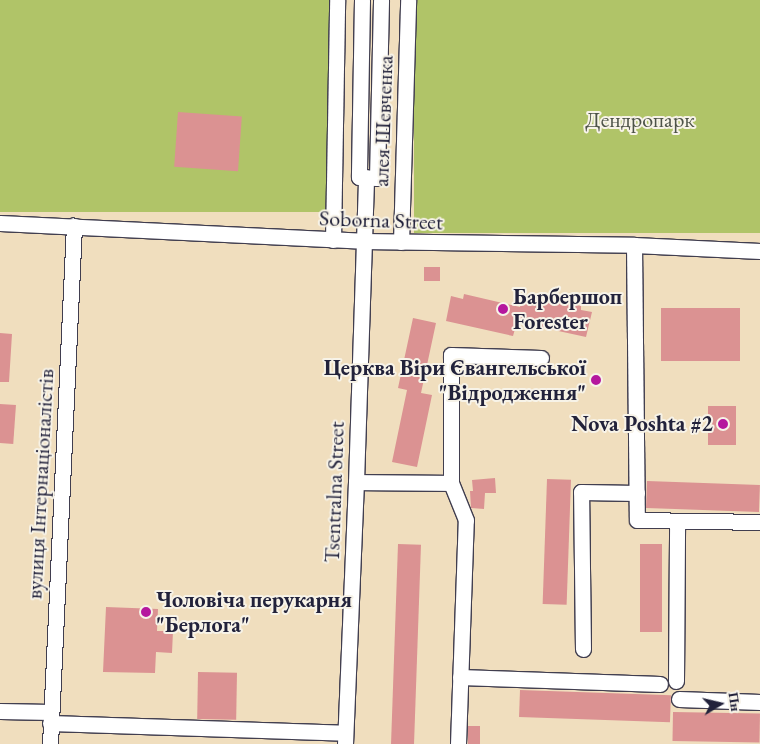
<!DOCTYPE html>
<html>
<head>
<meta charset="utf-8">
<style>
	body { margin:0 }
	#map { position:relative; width:760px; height:744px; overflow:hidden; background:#f0debe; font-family:"EB Garamond",serif }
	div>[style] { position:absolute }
	.green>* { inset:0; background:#b0c468; transform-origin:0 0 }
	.building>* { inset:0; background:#db9292; transform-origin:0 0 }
	.roads { filter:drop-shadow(1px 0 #413e4f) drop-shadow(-1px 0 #413e4f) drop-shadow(0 1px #413e4f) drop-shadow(0 -1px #413e4f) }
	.minor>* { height:15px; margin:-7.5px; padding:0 7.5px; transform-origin:7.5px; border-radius:7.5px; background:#fff }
	.dots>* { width:14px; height:14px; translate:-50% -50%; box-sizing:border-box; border:2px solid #f7f3e8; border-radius:50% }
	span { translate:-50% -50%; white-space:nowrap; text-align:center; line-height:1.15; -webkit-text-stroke:4px #f7f3e8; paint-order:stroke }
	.park-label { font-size:22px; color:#4d5348 }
	.street-label { font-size:22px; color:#22223b }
	.poi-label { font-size:22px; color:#22223b; font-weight:700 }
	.left { translate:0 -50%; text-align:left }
	.right { translate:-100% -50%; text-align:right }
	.north { position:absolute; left:695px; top:679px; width:50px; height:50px; -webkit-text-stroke:4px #f7f3e8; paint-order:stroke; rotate:81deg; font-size:14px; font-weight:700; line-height:20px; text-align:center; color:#22223b }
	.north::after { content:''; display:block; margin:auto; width:18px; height:22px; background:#22223b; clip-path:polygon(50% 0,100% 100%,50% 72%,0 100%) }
</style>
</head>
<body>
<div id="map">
	<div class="green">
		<div style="left:0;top:0;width:332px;height:212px"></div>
		<div style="left:414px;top:0;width:346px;height:233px"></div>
	</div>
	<div class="building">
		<div style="left:178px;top:112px;width:64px;height:55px;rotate:4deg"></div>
		<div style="left:440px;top:267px;width:14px;height:16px;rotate:90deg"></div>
		<div style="clip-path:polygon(464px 294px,520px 307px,522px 297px,538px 300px,539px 297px,581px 306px,581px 310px,592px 312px,586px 337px,517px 322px,513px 336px,446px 321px,451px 296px,463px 299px)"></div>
		<div style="left:661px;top:308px;width:79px;height:53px"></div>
		<div style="clip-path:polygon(413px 318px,436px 323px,421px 393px,432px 395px,417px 467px,392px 462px,407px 390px,398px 388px)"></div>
		<div style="clip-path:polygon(0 333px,12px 334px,9px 382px,0 382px)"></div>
		<div style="left:0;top:404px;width:16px;height:39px;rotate:4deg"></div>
		<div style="left:708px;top:406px;width:28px;height:39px"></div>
		<div style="clip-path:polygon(495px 478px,496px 493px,485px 493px,484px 509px,471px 508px,470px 491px,473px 491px,472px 480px)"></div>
		<div style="left:547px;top:479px;width:24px;height:125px;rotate:2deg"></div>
		<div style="left:647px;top:481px;width:113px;height:27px;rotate:2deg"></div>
		<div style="left:398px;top:544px;width:23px;height:200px;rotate:2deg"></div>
		<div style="left:640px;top:544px;width:22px;height:88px"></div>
		<div style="clip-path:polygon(106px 607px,158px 609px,157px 631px,173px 631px,172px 653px,156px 652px,155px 673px,103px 672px)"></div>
		<div style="left:198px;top:672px;width:39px;height:47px;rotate:1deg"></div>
		<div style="left:520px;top:690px;width:151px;height:27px;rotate:2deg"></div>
		<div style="left:673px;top:712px;width:87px;height:29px;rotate:1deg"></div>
		<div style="left:468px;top:726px;width:12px;height:18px"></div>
	</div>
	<div class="roads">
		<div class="minor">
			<div style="left:362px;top:0;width:177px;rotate:91deg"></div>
			<div style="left:359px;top:177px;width:18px;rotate:3deg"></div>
			<div style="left:377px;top:178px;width:178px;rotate:-88.7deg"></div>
			<div style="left:0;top:223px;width:363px;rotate:2.8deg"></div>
			<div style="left:363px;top:241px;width:271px;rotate:0.8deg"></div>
			<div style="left:634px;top:245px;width:126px;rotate:2.7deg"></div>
			<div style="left:333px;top:240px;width:240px;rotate:-89deg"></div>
			<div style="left:401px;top:242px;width:242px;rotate:-88.3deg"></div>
			<div style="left:634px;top:245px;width:275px;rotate:89.4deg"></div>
			<div style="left:637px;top:520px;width:123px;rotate:0.9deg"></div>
			<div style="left:356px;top:482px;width:95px;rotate:0.6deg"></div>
			<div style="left:583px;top:649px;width:157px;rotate:-90.7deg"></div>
			<div style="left:581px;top:492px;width:56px;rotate:1deg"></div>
			<div style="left:460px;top:677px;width:200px;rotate:2deg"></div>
			<div style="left:676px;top:681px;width:160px;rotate:-89.6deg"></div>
			<div style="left:679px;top:699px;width:81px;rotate:2.1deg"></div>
			<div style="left:0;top:711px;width:51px;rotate:1.1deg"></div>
			<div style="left:50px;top:723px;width:295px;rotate:1.9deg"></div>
			<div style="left:50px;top:744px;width:519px;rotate:-87.35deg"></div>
			<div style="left:345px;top:744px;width:262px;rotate:-87.6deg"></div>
			<div style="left:356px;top:482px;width:305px;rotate:-88.1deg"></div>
			<div style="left:458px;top:744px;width:224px;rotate:-88deg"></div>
			<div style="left:466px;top:520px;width:40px;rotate:-112deg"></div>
			<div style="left:451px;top:483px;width:128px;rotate:-90deg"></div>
			<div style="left:451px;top:355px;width:90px;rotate:1.9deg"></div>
		</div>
	</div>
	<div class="dots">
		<div style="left:503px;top:309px;background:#b5179e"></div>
		<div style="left:596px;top:380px;background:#b5179e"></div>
		<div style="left:723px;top:424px;background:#b5179e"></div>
		<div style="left:146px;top:612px;background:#b5179e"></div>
	</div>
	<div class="park-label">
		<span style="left:640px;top:120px">Дендропарк</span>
	</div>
	<div class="street-label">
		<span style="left:383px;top:121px;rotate:-88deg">алея Шевченка</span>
		<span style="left:381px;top:220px;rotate:2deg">Soborna Street</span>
		<span style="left:40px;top:484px;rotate:-87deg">вулиця Інтернаціоналістів</span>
		<span style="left:334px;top:492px;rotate:-88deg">Tsentralna Street</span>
	</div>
	<div class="poi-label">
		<span class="left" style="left:513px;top:309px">Барбершоп<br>Forester</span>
		<span class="right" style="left:586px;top:380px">Церква Віри Євангельської<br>"Відродження"</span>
		<span class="right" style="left:713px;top:424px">Nova Poshta #2</span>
		<span class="left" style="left:156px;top:612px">Чоловіча перукарня<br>"Берлога"</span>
	</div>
	<div class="north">Пн</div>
</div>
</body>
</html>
